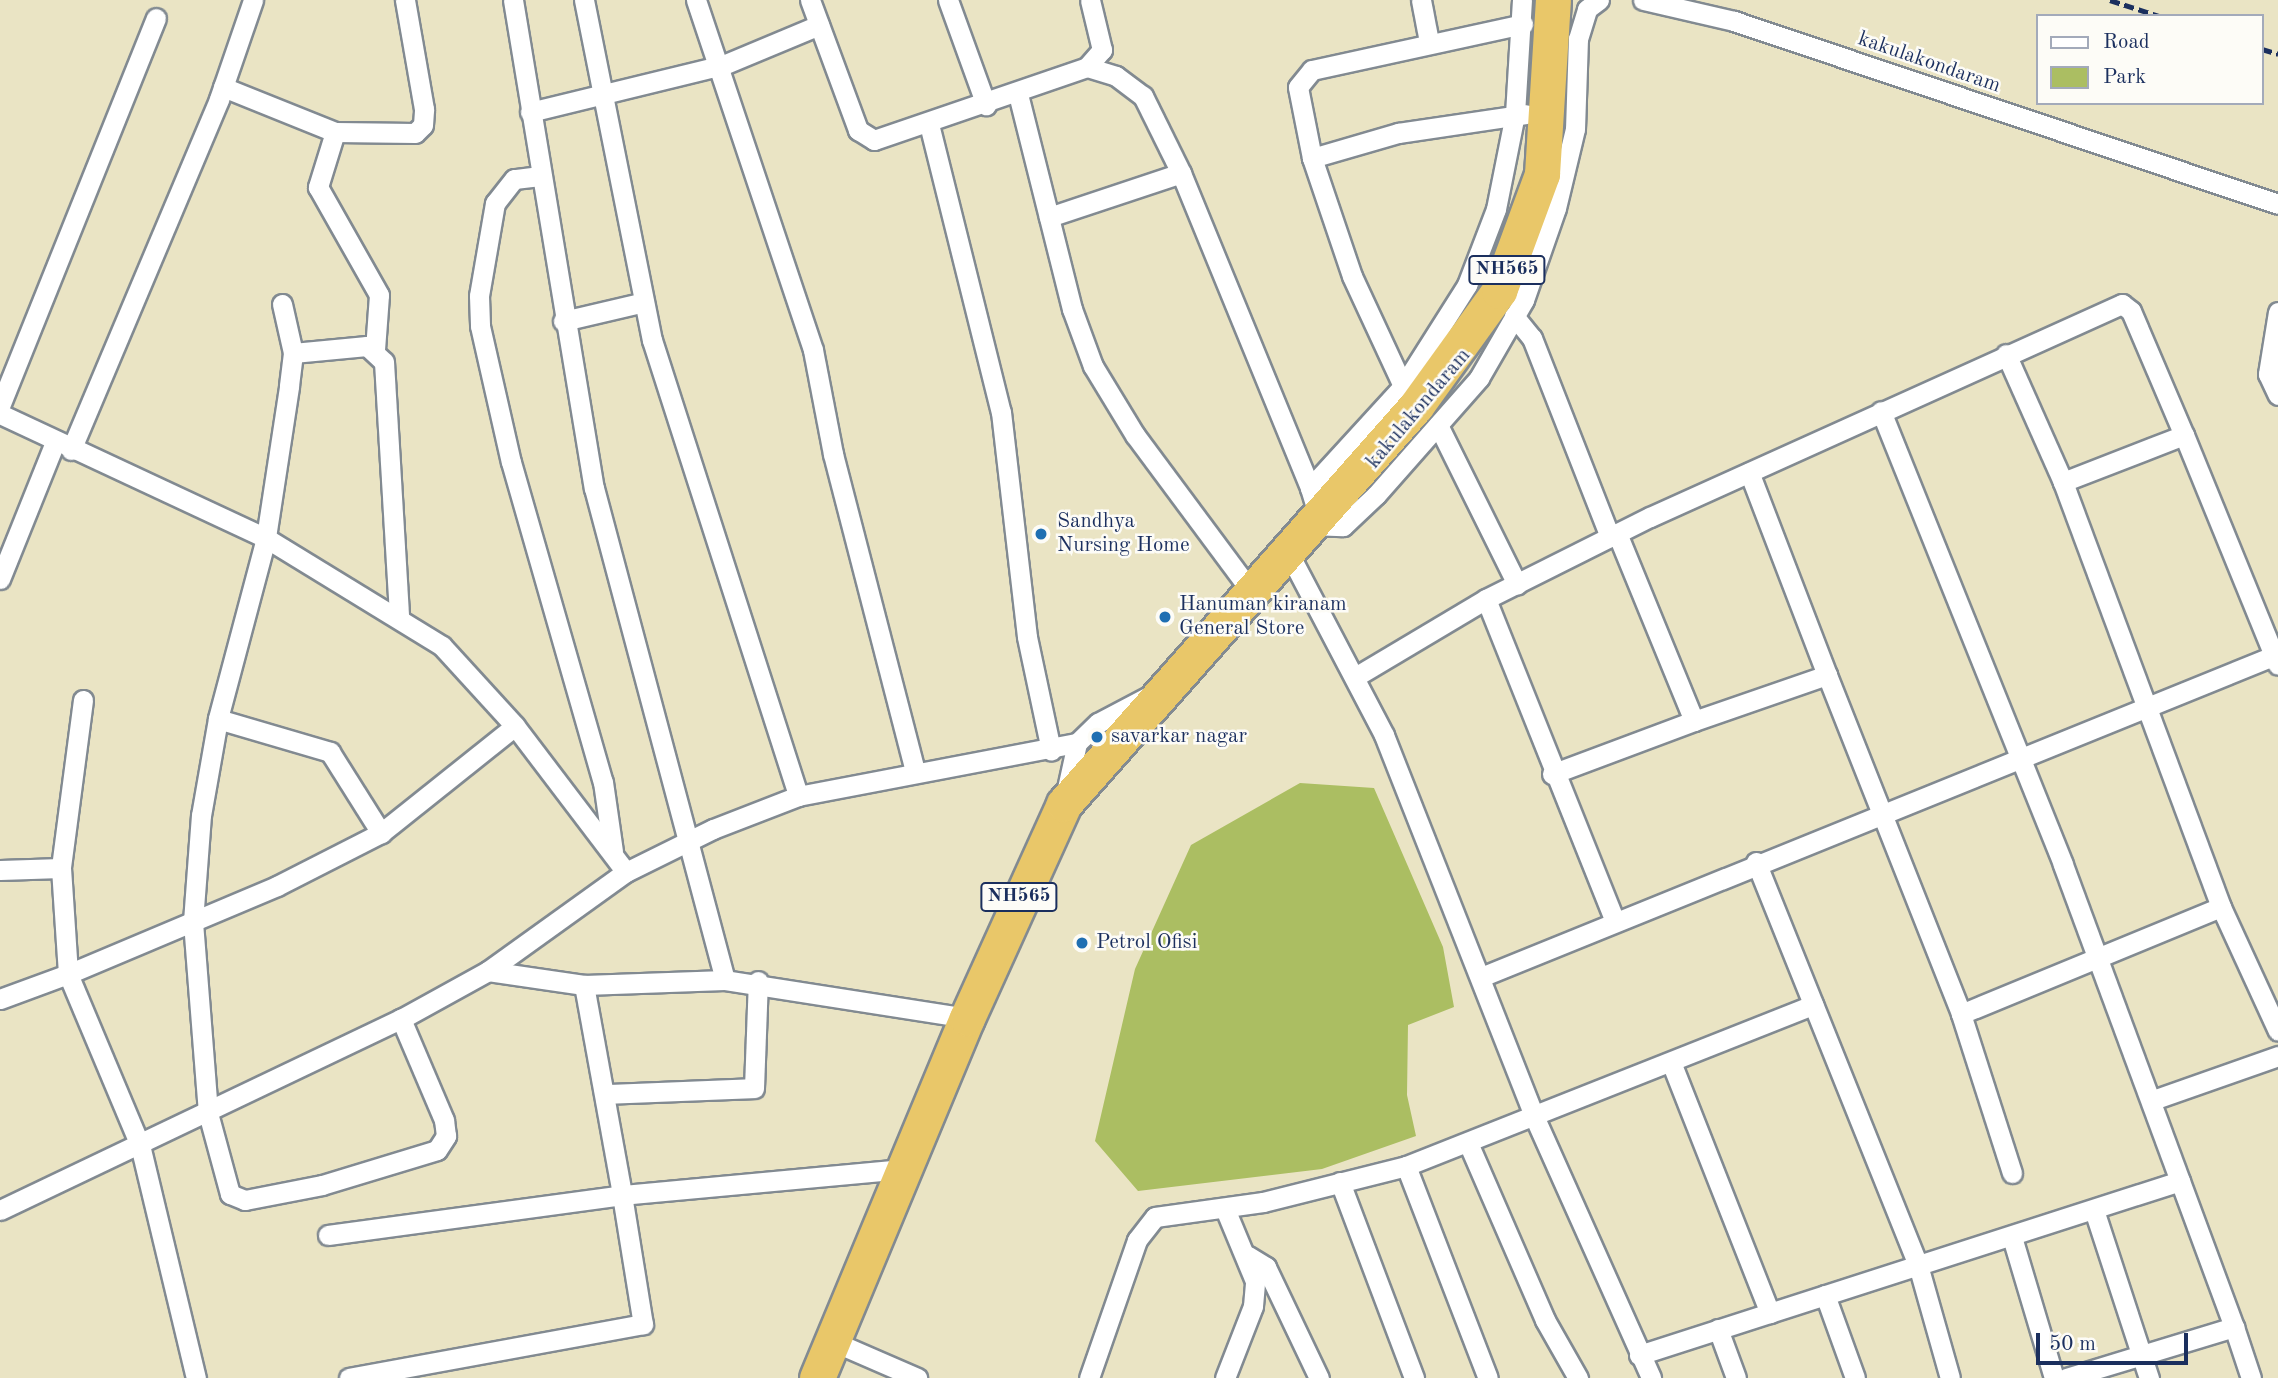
<!DOCTYPE html>
<html>
<head>
<meta charset="utf-8">
<style>
	body { margin:0 }
	#map { position:relative; width:2278px; height:1378px; overflow:hidden; background:#eae4c4; font-family:"Old Standard TT",serif }
	div>[style] { position:absolute }
	.green>* { inset:0; background:#abbe62 }
	.roads { filter:drop-shadow(2px 0 #828a91) drop-shadow(-2px 0 #828a91) drop-shadow(0 2px #828a91) drop-shadow(0 -2px #828a91) }
	.street>* { height:19px; margin:-9.5px; padding:0 9.5px; transform-origin:9.5px; border-radius:9.5px; background:#fff }
	.highway>* { height:35px; margin:-17.5px; padding:0 17.5px; transform-origin:17.5px; border-radius:17.5px; background:#e9c769 }
	.rail>* { height:5px; margin-top:-2.5px; transform-origin:0; background:repeating-linear-gradient(90deg,#1b2f5e 0 10px,transparent 0 15px) }
	.dots>* { width:19px; height:19px; translate:-50% -50%; box-sizing:border-box; border:4px solid #fdfcf7; border-radius:50% }
	span { translate:-50% -50%; white-space:nowrap; text-align:center; line-height:1.15; -webkit-text-stroke:5px #fdfcf7; paint-order:stroke }
	.shield-label span { padding:2px 5px; background:#fdfcf7; border:2px solid; border-radius:5px; -webkit-text-stroke-width:0 }
	.shield-label { font-size:19px; color:#1b2f5e; font-weight:700 }
	.street-label { font-size:21px; color:#1b2f5e }
	.poi-label { font-size:21px; color:#1b2f5e }
	.left { translate:0 -50%; text-align:left }
	.legend { position:absolute; left:2036px; top:14px; width:228px; height:91px; box-sizing:border-box; background:#fdfcf7; border:2px solid #a3aaba; margin:0; padding:9px 12px; list-style:none; font-size:21px; color:#1b2f5e }
	.legend li { display:flex; align-items:center; gap:14px; height:35px }
	.legend b { width:35px; border:2px solid #a3aaba }
	.scale { position:absolute; left:2036px; top:1333px; width:152px; height:32px; box-sizing:border-box; border:4px solid #1b2f5e; border-top:0; padding-left:9px; font-size:21px; line-height:24px; white-space:nowrap; color:#1b2f5e; -webkit-text-stroke:5px #fdfcf7; paint-order:stroke }
</style>
</head>
<body>
<div id="map">
	<div class="green">
		<div style="clip-path:polygon(1300px 783px,1374px 788px,1443px 947px,1454px 1007px,1408px 1025px,1407px 1095px,1416px 1136px,1322px 1169px,1138px 1191px,1095px 1141px,1135px 969px,1191px 845px)"></div>
	</div>
	<div class="roads">
		<div class="street">
			<div style="left:513px;top:0;width:495px;rotate:80.6deg"></div>
			<div style="left:594px;top:488px;width:509px;rotate:75.09deg"></div>
			<div style="left:725px;top:980px;width:245px;rotate:8.9deg"></div>
			<div style="left:584px;top:0;width:347px;rotate:78.7deg"></div>
			<div style="left:652px;top:340px;width:479px;rotate:72.2deg"></div>
			<div style="left:696px;top:0;width:369px;rotate:71.5deg"></div>
			<div style="left:813px;top:350px;width:106px;rotate:79.1deg"></div>
			<div style="left:833px;top:454px;width:328px;rotate:75.5deg"></div>
			<div style="left:810px;top:0;width:139px;rotate:69.7deg"></div>
			<div style="left:858px;top:130px;width:19px;rotate:32deg"></div>
			<div style="left:874px;top:140px;width:225px;rotate:-18.9deg"></div>
			<div style="left:1087px;top:67px;width:23px;rotate:-49deg"></div>
			<div style="left:1102px;top:50px;width:51px;rotate:-103.5deg"></div>
			<div style="left:948px;top:0;width:112px;rotate:70.1deg"></div>
			<div style="left:1421px;top:0;width:43px;rotate:79.2deg"></div>
			<div style="left:1643px;top:0;width:93px;rotate:13deg"></div>
			<div style="left:1734px;top:21px;width:574px;rotate:18.59deg"></div>
			<div style="left:1087px;top:67px;width:30px;rotate:17deg"></div>
			<div style="left:1116px;top:76px;width:34px;rotate:37deg"></div>
			<div style="left:1143px;top:96px;width:86px;rotate:63.7deg"></div>
			<div style="left:223px;top:87px;width:121px;rotate:21.9deg"></div>
			<div style="left:335px;top:132px;width:80px;rotate:0.7deg"></div>
			<div style="left:415px;top:133px;width:11px;rotate:-45deg"></div>
			<div style="left:423px;top:125px;width:16px;rotate:-86deg"></div>
			<div style="left:424px;top:109px;width:111px;rotate:-99.9deg"></div>
			<div style="left:1018px;top:94px;width:222px;rotate:75.9deg"></div>
			<div style="left:1072px;top:309px;width:61px;rotate:69.8deg"></div>
			<div style="left:1093px;top:366px;width:81px;rotate:58.7deg"></div>
			<div style="left:1135px;top:435px;width:194px;rotate:53.4deg"></div>
			<div style="left:530px;top:112px;width:199px;rotate:-13.7deg"></div>
			<div style="left:723px;top:65px;width:104px;rotate:-22.6deg"></div>
			<div style="left:929px;top:124px;width:297px;rotate:76deg"></div>
			<div style="left:1001px;top:412px;width:226px;rotate:83.4deg"></div>
			<div style="left:1027px;top:637px;width:116px;rotate:78deg"></div>
			<div style="left:335px;top:132px;width:58px;rotate:107.2deg"></div>
			<div style="left:318px;top:187px;width:124px;rotate:60.5deg"></div>
			<div style="left:379px;top:295px;width:54px;rotate:94.2deg"></div>
			<div style="left:1312px;top:158px;width:90px;rotate:-16.2deg"></div>
			<div style="left:1398px;top:133px;width:129px;rotate:-8.4deg"></div>
			<div style="left:540px;top:176px;width:26px;rotate:173deg"></div>
			<div style="left:514px;top:179px;width:31px;rotate:128deg"></div>
			<div style="left:495px;top:203px;width:94px;rotate:99.8deg"></div>
			<div style="left:479px;top:296px;width:30px;rotate:88deg"></div>
			<div style="left:480px;top:326px;width:139px;rotate:77.2deg"></div>
			<div style="left:511px;top:462px;width:333px;rotate:74deg"></div>
			<div style="left:603px;top:782px;width:70px;rotate:81.8deg"></div>
			<div style="left:1049px;top:217px;width:139px;rotate:-18.4deg"></div>
			<div style="left:1181px;top:173px;width:340px;rotate:67.7deg"></div>
			<div style="left:282px;top:304px;width:50px;rotate:77.3deg"></div>
			<div style="left:293px;top:353px;width:34px;rotate:97deg"></div>
			<div style="left:289px;top:387px;width:153px;rotate:98.7deg"></div>
			<div style="left:266px;top:538px;width:187px;rotate:104.9deg"></div>
			<div style="left:218px;top:719px;width:97px;rotate:100deg"></div>
			<div style="left:201px;top:815px;width:107px;rotate:94.3deg"></div>
			<div style="left:193px;top:922px;width:192px;rotate:85.5deg"></div>
			<div style="left:208px;top:1113px;width:84px;rotate:74.8deg"></div>
			<div style="left:230px;top:1194px;width:16px;rotate:22deg"></div>
			<div style="left:245px;top:1200px;width:78px;rotate:-11deg"></div>
			<div style="left:322px;top:1185px;width:120px;rotate:-16.9deg"></div>
			<div style="left:437px;top:1150px;width:17px;rotate:-57deg"></div>
			<div style="left:446px;top:1136px;width:16px;rotate:-97deg"></div>
			<div style="left:444px;top:1120px;width:110px;rotate:-113.1deg"></div>
			<div style="left:2278px;top:312px;width:63px;rotate:99.2deg"></div>
			<div style="left:2268px;top:374px;width:23px;rotate:65deg"></div>
			<div style="left:1514px;top:316px;width:28px;rotate:51deg"></div>
			<div style="left:1532px;top:338px;width:214px;rotate:68.6deg"></div>
			<div style="left:563px;top:321px;width:83px;rotate:-13.2deg"></div>
			<div style="left:293px;top:353px;width:74px;rotate:-5.4deg"></div>
			<div style="left:367px;top:346px;width:23px;rotate:43deg"></div>
			<div style="left:384px;top:362px;width:254px;rotate:86.6deg"></div>
			<div style="left:1403px;top:386px;width:121px;rotate:-114.9deg"></div>
			<div style="left:1352px;top:276px;width:125px;rotate:-108.7deg"></div>
			<div style="left:1312px;top:158px;width:72px;rotate:-101.2deg"></div>
			<div style="left:1298px;top:87px;width:22px;rotate:-51deg"></div>
			<div style="left:1312px;top:70px;width:216px;rotate:-12.3deg"></div>
			<div style="left:0;top:406px;width:418px;rotate:-68.1deg"></div>
			<div style="left:0;top:414px;width:293px;rotate:25deg"></div>
			<div style="left:266px;top:538px;width:206px;rotate:31.5deg"></div>
			<div style="left:442px;top:646px;width:108px;rotate:47.6deg"></div>
			<div style="left:515px;top:726px;width:183px;rotate:52.8deg"></div>
			<div style="left:1438px;top:425px;width:178px;rotate:63.6deg"></div>
			<div style="left:2184px;top:435px;width:248px;rotate:67.8deg"></div>
			<div style="left:71px;top:450px;width:381px;rotate:-67.1deg"></div>
			<div style="left:219px;top:99px;width:105px;rotate:-71deg"></div>
			<div style="left:1318px;top:514px;width:27px;rotate:-107deg"></div>
			<div style="left:1310px;top:488px;width:138px;rotate:-47.6deg"></div>
			<div style="left:1403px;top:386px;width:120px;rotate:-57.6deg"></div>
			<div style="left:1467px;top:285px;width:81px;rotate:-69.1deg"></div>
			<div style="left:1496px;top:209px;width:97px;rotate:-78.7deg"></div>
			<div style="left:1515px;top:114px;width:114px;rotate:-86.5deg"></div>
			<div style="left:1310px;top:525px;width:33px;rotate:2deg"></div>
			<div style="left:1343px;top:526px;width:45px;rotate:-43.2deg"></div>
			<div style="left:1376px;top:495px;width:156px;rotate:-48.6deg"></div>
			<div style="left:1479px;top:378px;width:90px;rotate:-60deg"></div>
			<div style="left:1524px;top:300px;width:97px;rotate:-70.8deg"></div>
			<div style="left:1556px;top:208px;width:81px;rotate:-76.5deg"></div>
			<div style="left:1575px;top:129px;width:90px;rotate:-88.1deg"></div>
			<div style="left:1578px;top:39px;width:31px;rotate:-73deg"></div>
			<div style="left:1587px;top:9px;width:15px;rotate:-37deg"></div>
			<div style="left:1287px;top:550px;width:209px;rotate:62.3deg"></div>
			<div style="left:1384px;top:735px;width:409px;rotate:68.5deg"></div>
			<div style="left:1534px;top:1116px;width:287px;rotate:65.9deg"></div>
			<div style="left:0;top:579px;width:148px;rotate:-68.1deg"></div>
			<div style="left:1486px;top:599px;width:347px;rotate:68.2deg"></div>
			<div style="left:1827px;top:675px;width:365px;rotate:68.4deg"></div>
			<div style="left:1961px;top:1014px;width:167px;rotate:72.2deg"></div>
			<div style="left:1355px;top:677px;width:152px;rotate:-30.8deg"></div>
			<div style="left:1486px;top:599px;width:183px;rotate:-26.6deg"></div>
			<div style="left:1650px;top:517px;width:518px;rotate:-24.29deg"></div>
			<div style="left:2122px;top:304px;width:11px;rotate:38deg"></div>
			<div style="left:2131px;top:311px;width:135px;rotate:66.9deg"></div>
			<div style="left:2184px;top:435px;width:130px;rotate:158.8deg"></div>
			<div style="left:83px;top:700px;width:169px;rotate:97.5deg"></div>
			<div style="left:61px;top:868px;width:106px;rotate:86.2deg"></div>
			<div style="left:68px;top:974px;width:227px;rotate:-22.8deg"></div>
			<div style="left:277px;top:886px;width:117px;rotate:-27deg"></div>
			<div style="left:381px;top:833px;width:171px;rotate:-38.6deg"></div>
			<div style="left:218px;top:719px;width:117px;rotate:16.4deg"></div>
			<div style="left:330px;top:752px;width:96px;rotate:57.8deg"></div>
			<div style="left:1694px;top:721px;width:141px;rotate:-19.1deg"></div>
			<div style="left:1827px;top:675px;width:217px;rotate:-111deg"></div>
			<div style="left:1552px;top:774px;width:152px;rotate:-20.5deg"></div>
			<div style="left:1694px;top:721px;width:203px;rotate:-112.3deg"></div>
			<div style="left:1064px;top:802px;width:60px;rotate:-77.6deg"></div>
			<div style="left:1077px;top:743px;width:29px;rotate:-44deg"></div>
			<div style="left:1098px;top:723px;width:58px;rotate:-27.9deg"></div>
			<div style="left:1756px;top:862px;width:434px;rotate:68.1deg"></div>
			<div style="left:1918px;top:1265px;width:117px;rotate:74.2deg"></div>
			<div style="left:0;top:870px;width:61px;rotate:-1.9deg"></div>
			<div style="left:2221px;top:907px;width:136px;rotate:65.3deg"></div>
			<div style="left:488px;top:971px;width:97px;rotate:8.3deg"></div>
			<div style="left:584px;top:985px;width:141px;rotate:-2deg"></div>
			<div style="left:1481px;top:977px;width:860px;rotate:-22.06deg"></div>
			<div style="left:584px;top:985px;width:213px;rotate:79.7deg"></div>
			<div style="left:622px;top:1195px;width:281px;rotate:-5.3deg"></div>
			<div style="left:0;top:999px;width:72px;rotate:-20.2deg"></div>
			<div style="left:68px;top:974px;width:186px;rotate:67.2deg"></div>
			<div style="left:140px;top:1145px;width:240px;rotate:76.5deg"></div>
			<div style="left:1961px;top:1014px;width:281px;rotate:-22.4deg"></div>
			<div style="left:2221px;top:907px;width:453px;rotate:-110.4deg"></div>
			<div style="left:2063px;top:482px;width:140px;rotate:-114deg"></div>
			<div style="left:1671px;top:1062px;width:270px;rotate:68.5deg"></div>
			<div style="left:606px;top:1094px;width:148px;rotate:-2.3deg"></div>
			<div style="left:754px;top:1088px;width:107px;rotate:-87.9deg"></div>
			<div style="left:2153px;top:1100px;width:133px;rotate:-19.4deg"></div>
			<div style="left:1469px;top:1145px;width:191px;rotate:66.5deg"></div>
			<div style="left:1545px;top:1320px;width:67px;rotate:60.4deg"></div>
			<div style="left:1406px;top:1166px;width:227px;rotate:68.9deg"></div>
			<div style="left:2180px;top:1181px;width:156px;rotate:69.7deg"></div>
			<div style="left:1340px;top:1182px;width:210px;rotate:69.3deg"></div>
			<div style="left:0;top:1210px;width:444px;rotate:-25.5deg"></div>
			<div style="left:401px;top:1019px;width:99px;rotate:-28.9deg"></div>
			<div style="left:488px;top:971px;width:170px;rotate:-35.7deg"></div>
			<div style="left:626px;top:872px;width:97px;rotate:-26.3deg"></div>
			<div style="left:713px;top:829px;width:91px;rotate:-21.2deg"></div>
			<div style="left:798px;top:796px;width:284px;rotate:-10.8deg"></div>
			<div style="left:2095px;top:1213px;width:174px;rotate:71.9deg"></div>
			<div style="left:328px;top:1235px;width:297px;rotate:-7.7deg"></div>
			<div style="left:622px;top:1195px;width:131px;rotate:80.8deg"></div>
			<div style="left:643px;top:1324px;width:299px;rotate:169.6deg"></div>
			<div style="left:2012px;top:1237px;width:147px;rotate:73.4deg"></div>
			<div style="left:1248px;top:1256px;width:21px;rotate:31deg"></div>
			<div style="left:1266px;top:1267px;width:123px;rotate:64.5deg"></div>
			<div style="left:1825px;top:1295px;width:88px;rotate:70.1deg"></div>
			<div style="left:1718px;top:1329px;width:52px;rotate:69.8deg"></div>
			<div style="left:832px;top:1341px;width:93px;rotate:23.5deg"></div>
			<div style="left:1639px;top:1355px;width:568px;rotate:-17.83deg"></div>
			<div style="left:2180px;top:1181px;width:338px;rotate:-110.3deg"></div>
			<div style="left:2063px;top:864px;width:488px;rotate:-111.9deg"></div>
			<div style="left:1089px;top:1378px;width:146px;rotate:-70.8deg"></div>
			<div style="left:1137px;top:1240px;width:29px;rotate:-52deg"></div>
			<div style="left:1155px;top:1217px;width:109px;rotate:-7.9deg"></div>
			<div style="left:1263px;top:1202px;width:147px;rotate:-14.1deg"></div>
			<div style="left:1406px;top:1166px;width:438px;rotate:-21.6deg"></div>
			<div style="left:1225px;top:1378px;width:77px;rotate:-68.7deg"></div>
			<div style="left:1253px;top:1306px;width:25px;rotate:-85deg"></div>
			<div style="left:1255px;top:1281px;width:78px;rotate:-112.6deg"></div>
			<div style="left:2066px;top:1378px;width:176px;rotate:-16.9deg"></div>
			<div style="left:2234px;top:1327px;width:54px;rotate:71.6deg"></div>
		</div>
		<div class="highway">
			<div style="left:817px;top:1378px;width:390px;rotate:-67.4deg"></div>
			<div style="left:967px;top:1018px;width:235px;rotate:-65.6deg"></div>
			<div style="left:1064px;top:804px;width:531px;rotate:-48.51deg"></div>
			<div style="left:1416px;top:406px;width:142px;rotate:-54.2deg"></div>
			<div style="left:1499px;top:291px;width:125px;rotate:-69.8deg"></div>
			<div style="left:1542px;top:174px;width:174px;rotate:-86.4deg"></div>
		</div>
	</div>
	<div class="rail">
		<div style="left:2110px;top:0;width:52px;rotate:18.1deg"></div>
		<div style="left:2262px;top:49px;width:17px;rotate:17deg"></div>
	</div>
	<div class="dots">
		<div style="left:1041px;top:534px;background:#1f6fb2"></div>
		<div style="left:1165px;top:617px;background:#1f6fb2"></div>
		<div style="left:1097px;top:737px;background:#1f6fb2"></div>
		<div style="left:1082px;top:943px;background:#1f6fb2"></div>
	</div>
	<div class="shield-label">
		<span style="left:1507px;top:270px">NH565</span>
		<span style="left:1019px;top:897px">NH565</span>
	</div>
	<div class="street-label">
		<span style="left:1929px;top:63px;rotate:19deg">kakulakondaram</span>
		<span style="left:1419px;top:409px;rotate:-50deg">kakulakondaram</span>
	</div>
	<div class="poi-label">
		<span class="left" style="left:1057px;top:534px">Sandhya<br>Nursing Home</span>
		<span class="left" style="left:1179px;top:617px">Hanuman kiranam<br>General Store</span>
		<span class="left" style="left:1111px;top:737px">savarkar nagar</span>
		<span class="left" style="left:1096px;top:943px">Petrol Ofisi</span>
	</div>
	<ul class="legend">
	<li><b style="height:9px;background:#fff"></b>Road</li>
	<li><b style="height:19px;background:#abbe62"></b>Park</li>
	</ul>
	<div class="scale">50 m</div>
</div>
</body>
</html>
